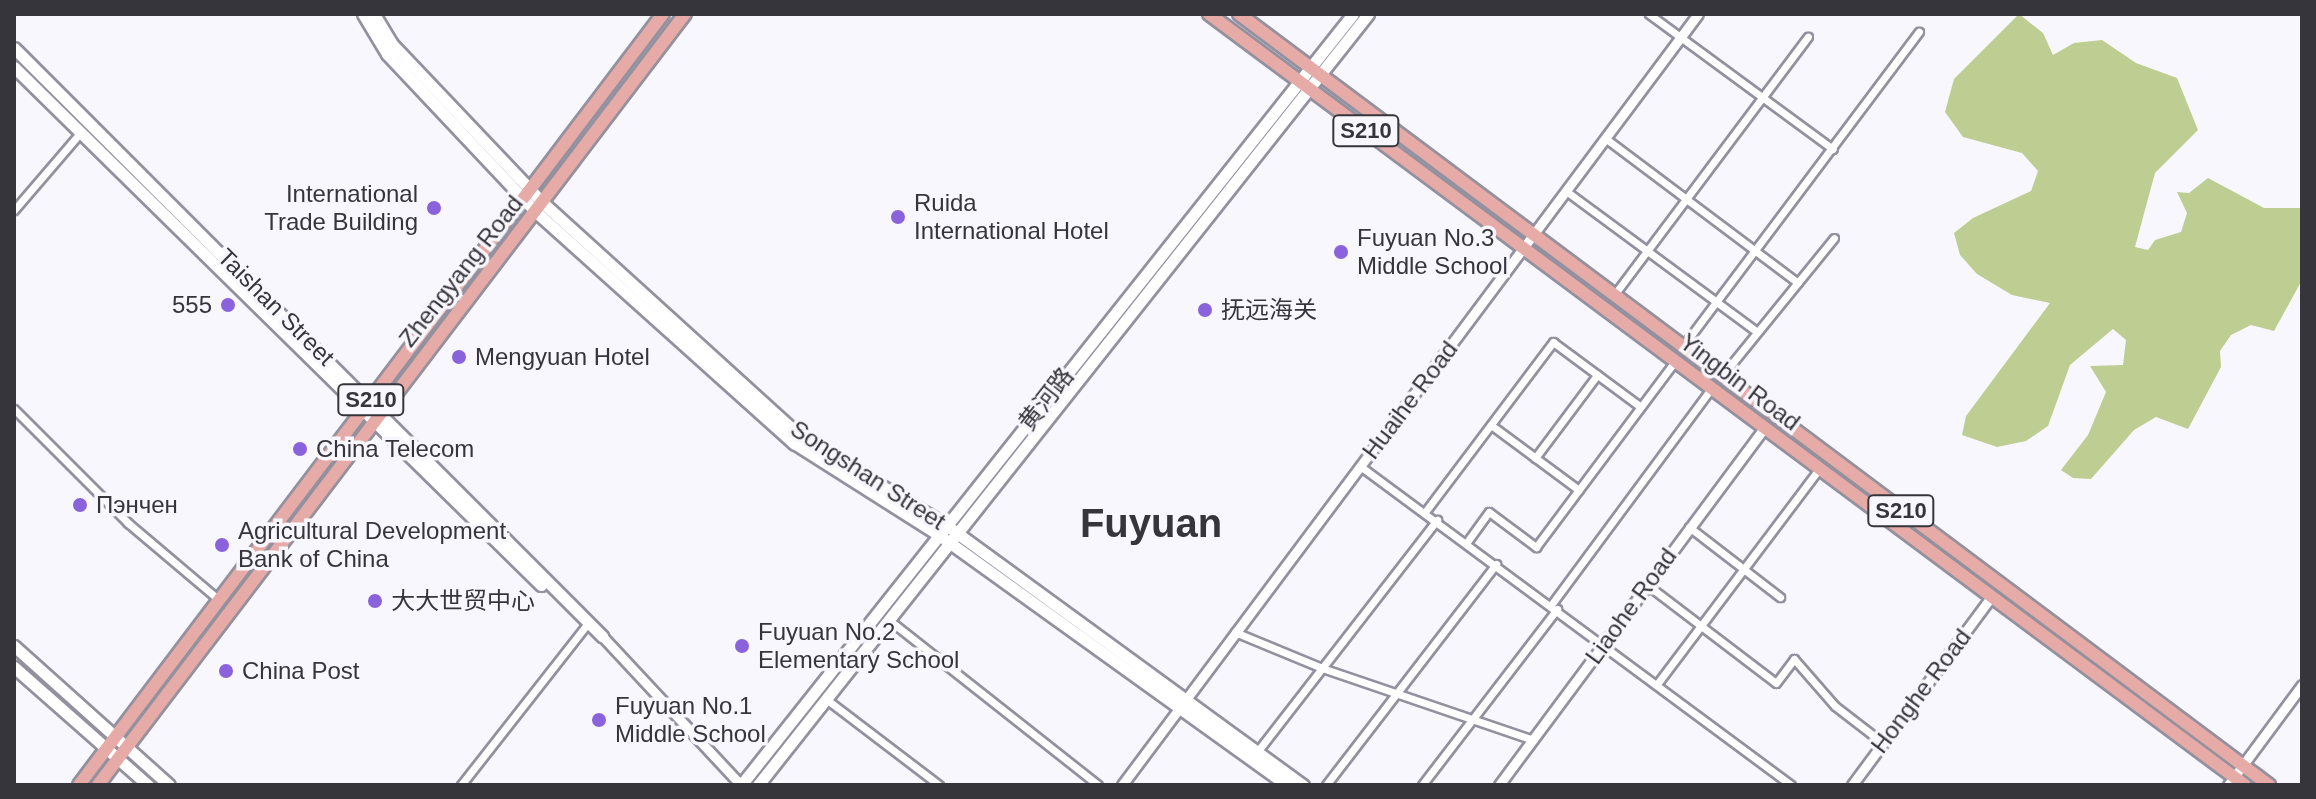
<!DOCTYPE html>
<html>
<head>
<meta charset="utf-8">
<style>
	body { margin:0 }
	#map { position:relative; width:2316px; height:799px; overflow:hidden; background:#f8f7fd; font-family:Arial,"Noto Sans SC",sans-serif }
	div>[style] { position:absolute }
	.green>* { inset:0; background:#becd91 }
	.roads { filter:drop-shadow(2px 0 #93919f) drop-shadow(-2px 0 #93919f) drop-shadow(0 2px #93919f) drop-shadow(0 -2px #93919f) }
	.minor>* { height:7px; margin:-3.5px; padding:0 3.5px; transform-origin:3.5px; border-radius:3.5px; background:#fff }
	.tertiary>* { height:9px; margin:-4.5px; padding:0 4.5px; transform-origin:4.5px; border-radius:4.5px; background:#fff }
	.secondary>* { height:11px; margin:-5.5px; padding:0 5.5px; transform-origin:5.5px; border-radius:5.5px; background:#fff }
	.primary>* { height:12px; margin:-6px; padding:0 6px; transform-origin:6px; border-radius:6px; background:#e7aba7 }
	.dots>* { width:22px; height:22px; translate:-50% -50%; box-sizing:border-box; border:4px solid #f8f7fd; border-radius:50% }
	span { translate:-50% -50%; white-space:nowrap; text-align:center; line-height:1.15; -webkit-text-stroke:7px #f8f7fd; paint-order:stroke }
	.shield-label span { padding:2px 6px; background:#f8f7fd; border:2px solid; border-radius:6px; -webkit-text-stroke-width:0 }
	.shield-label { font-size:22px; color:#36353b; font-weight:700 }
	.poi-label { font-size:24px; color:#36353b }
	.right { translate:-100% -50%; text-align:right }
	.left { translate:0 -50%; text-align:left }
	.street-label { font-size:24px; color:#36353b }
	.town-label { font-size:40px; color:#36353b; font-weight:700 }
	.frame { position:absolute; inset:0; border:16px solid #36353b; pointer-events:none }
</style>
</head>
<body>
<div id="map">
	<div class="green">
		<div style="clip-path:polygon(2019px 14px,2043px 33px,2053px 55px,2074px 43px,2102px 40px,2136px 63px,2177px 78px,2198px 130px,2155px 173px,2135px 247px,2148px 250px,2155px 240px,2181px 232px,2187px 213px,2177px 192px,2189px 193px,2208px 178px,2264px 208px,2302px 208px,2302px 280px,2274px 331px,2251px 325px,2231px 335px,2220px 351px,2221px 367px,2188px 429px,2156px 417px,2134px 430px,2091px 479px,2073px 478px,2061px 470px,2088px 435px,2106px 392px,2090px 366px,2123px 365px,2126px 340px,2113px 329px,2070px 365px,2048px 426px,2026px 441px,1997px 447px,1962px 435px,1966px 416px,2050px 303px,2012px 295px,1977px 274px,1960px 255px,1954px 233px,1973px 218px,2031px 191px,2038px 171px,2022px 153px,1963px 137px,1945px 112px,1954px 79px)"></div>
	</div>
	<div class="roads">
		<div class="minor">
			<div style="left:1649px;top:14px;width:228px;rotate:36.3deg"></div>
			<div style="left:1605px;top:138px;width:241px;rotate:36.9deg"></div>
			<div style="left:1566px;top:191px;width:237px;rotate:36.4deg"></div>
			<div style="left:14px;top:210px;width:101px;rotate:-49.4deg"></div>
			<div style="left:1614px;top:295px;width:323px;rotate:-53.1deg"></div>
			<div style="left:1683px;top:346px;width:393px;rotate:-53.1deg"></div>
			<div style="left:1721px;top:377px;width:179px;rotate:-50.9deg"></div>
			<div style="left:14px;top:409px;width:161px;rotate:45deg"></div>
			<div style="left:128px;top:523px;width:119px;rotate:40.2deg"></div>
			<div style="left:1491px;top:425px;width:109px;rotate:36.5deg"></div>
			<div style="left:1535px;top:458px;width:104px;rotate:-53.2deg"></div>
			<div style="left:1360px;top:466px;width:536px;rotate:36.51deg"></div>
			<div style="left:1425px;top:512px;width:213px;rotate:-53deg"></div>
			<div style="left:1553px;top:342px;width:109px;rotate:36.5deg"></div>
			<div style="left:1689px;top:527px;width:115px;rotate:37.6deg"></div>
			<div style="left:1467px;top:542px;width:37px;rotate:-54deg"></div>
			<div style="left:1489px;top:512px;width:59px;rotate:36.7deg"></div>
			<div style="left:1536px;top:547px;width:232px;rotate:-53.2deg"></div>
			<div style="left:1646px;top:584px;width:163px;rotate:37.3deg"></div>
			<div style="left:1776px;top:683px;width:30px;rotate:-53deg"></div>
			<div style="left:1794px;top:659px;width:62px;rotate:48.9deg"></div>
			<div style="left:1835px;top:706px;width:61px;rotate:37.6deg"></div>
			<div style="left:1551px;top:605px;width:269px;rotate:-53.5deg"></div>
			<div style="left:889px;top:620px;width:266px;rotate:38.3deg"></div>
			<div style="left:1235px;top:632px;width:94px;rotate:22.5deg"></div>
			<div style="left:1322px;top:668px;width:223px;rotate:18.8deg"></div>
			<div style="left:1657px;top:684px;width:269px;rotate:-53deg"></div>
			<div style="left:826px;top:699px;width:142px;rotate:37.3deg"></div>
			<div style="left:1257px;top:752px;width:294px;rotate:-52.2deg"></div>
			<div style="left:461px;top:785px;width:201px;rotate:-51.9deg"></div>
			<div style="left:1326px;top:785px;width:279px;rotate:-52.4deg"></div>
			<div style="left:1422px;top:785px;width:222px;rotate:-52.5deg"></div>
		</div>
		<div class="tertiary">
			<div style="left:602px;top:636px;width:204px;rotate:47deg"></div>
			<div style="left:1122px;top:785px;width:962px;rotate:-53.24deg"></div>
			<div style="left:1499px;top:785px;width:445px;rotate:-53.4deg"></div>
			<div style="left:1852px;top:785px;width:234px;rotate:-53.5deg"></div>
			<div style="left:2228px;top:785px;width:124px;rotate:-53.5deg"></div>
		</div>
		<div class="secondary">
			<div style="left:363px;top:14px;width:47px;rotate:59deg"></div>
			<div style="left:387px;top:54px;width:216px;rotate:46.7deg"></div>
			<div style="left:535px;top:211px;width:348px;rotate:41.9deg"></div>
			<div style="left:794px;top:443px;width:172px;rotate:32.4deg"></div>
			<div style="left:939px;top:535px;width:428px;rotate:35.7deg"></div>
			<div style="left:374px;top:14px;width:35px;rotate:59deg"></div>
			<div style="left:392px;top:44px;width:218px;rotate:46.5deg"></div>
			<div style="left:542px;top:202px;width:348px;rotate:42.2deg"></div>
			<div style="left:800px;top:436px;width:171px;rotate:31.4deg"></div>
			<div style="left:946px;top:525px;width:442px;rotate:36.1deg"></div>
			<div style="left:14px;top:48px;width:832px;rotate:45deg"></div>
			<div style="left:14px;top:67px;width:739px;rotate:44.51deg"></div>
			<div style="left:14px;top:646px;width:208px;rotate:41.9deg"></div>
			<div style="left:14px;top:667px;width:179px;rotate:41.4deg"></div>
			<div style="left:741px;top:785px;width:984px;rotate:-51.56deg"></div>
			<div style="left:758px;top:785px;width:983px;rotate:-51.65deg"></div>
		</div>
		<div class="primary">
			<div style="left:1209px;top:14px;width:1291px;rotate:36.66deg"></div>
			<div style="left:1239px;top:14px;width:1287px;rotate:36.82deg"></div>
			<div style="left:79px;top:785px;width:967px;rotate:-52.86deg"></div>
			<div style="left:98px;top:785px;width:969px;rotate:-52.72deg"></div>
		</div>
	</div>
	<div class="dots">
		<div style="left:434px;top:208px;background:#8a62dc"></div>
		<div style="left:898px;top:217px;background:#8a62dc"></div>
		<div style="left:1341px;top:252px;background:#8a62dc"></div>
		<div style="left:228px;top:305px;background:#8a62dc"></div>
		<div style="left:1205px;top:310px;background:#8a62dc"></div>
		<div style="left:459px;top:357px;background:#8a62dc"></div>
		<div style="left:300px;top:449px;background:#8a62dc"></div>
		<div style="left:80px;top:505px;background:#8a62dc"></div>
		<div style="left:222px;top:545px;background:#8a62dc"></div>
		<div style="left:375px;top:601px;background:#8a62dc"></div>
		<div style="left:742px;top:646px;background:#8a62dc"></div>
		<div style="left:226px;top:671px;background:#8a62dc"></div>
		<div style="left:599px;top:720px;background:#8a62dc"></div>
	</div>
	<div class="shield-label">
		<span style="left:1366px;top:131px">S210</span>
		<span style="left:371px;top:400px">S210</span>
		<span style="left:1901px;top:511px">S210</span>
	</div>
	<div class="poi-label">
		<span class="right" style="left:418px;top:208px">International<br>Trade Building</span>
		<span class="left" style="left:914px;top:217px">Ruida<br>International Hotel</span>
		<span class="left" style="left:1357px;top:252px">Fuyuan No.3<br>Middle School</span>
		<span class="right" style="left:212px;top:305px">555</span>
		<span class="left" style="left:1221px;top:310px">抚远海关</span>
		<span class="left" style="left:475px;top:357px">Mengyuan Hotel</span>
		<span class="left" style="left:316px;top:449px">China Telecom</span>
		<span class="left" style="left:96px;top:505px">Пэнчен</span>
		<span class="left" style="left:238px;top:545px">Agricultural Development<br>Bank of China</span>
		<span class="left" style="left:391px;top:601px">大大世贸中心</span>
		<span class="left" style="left:758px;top:646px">Fuyuan No.2<br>Elementary School</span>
		<span class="left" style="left:242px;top:671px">China Post</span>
		<span class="left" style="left:615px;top:720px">Fuyuan No.1<br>Middle School</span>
	</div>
	<div class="street-label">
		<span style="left:461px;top:271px;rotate:-52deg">Zhengyang Road</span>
		<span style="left:276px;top:307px;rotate:45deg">Taishan Street</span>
		<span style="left:1740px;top:382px;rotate:37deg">Yingbin Road</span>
		<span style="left:1046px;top:399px;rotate:-52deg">黄河路</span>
		<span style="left:1410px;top:400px;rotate:-53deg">Huaihe Road</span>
		<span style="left:868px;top:475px;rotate:33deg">Songshan Street</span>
		<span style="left:1631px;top:606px;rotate:-54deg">Liaohe Road</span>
		<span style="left:1921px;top:691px;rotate:-53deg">Honghe Road</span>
	</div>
	<div class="town-label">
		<span style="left:1151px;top:523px">Fuyuan</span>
	</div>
	<div class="frame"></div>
</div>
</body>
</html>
